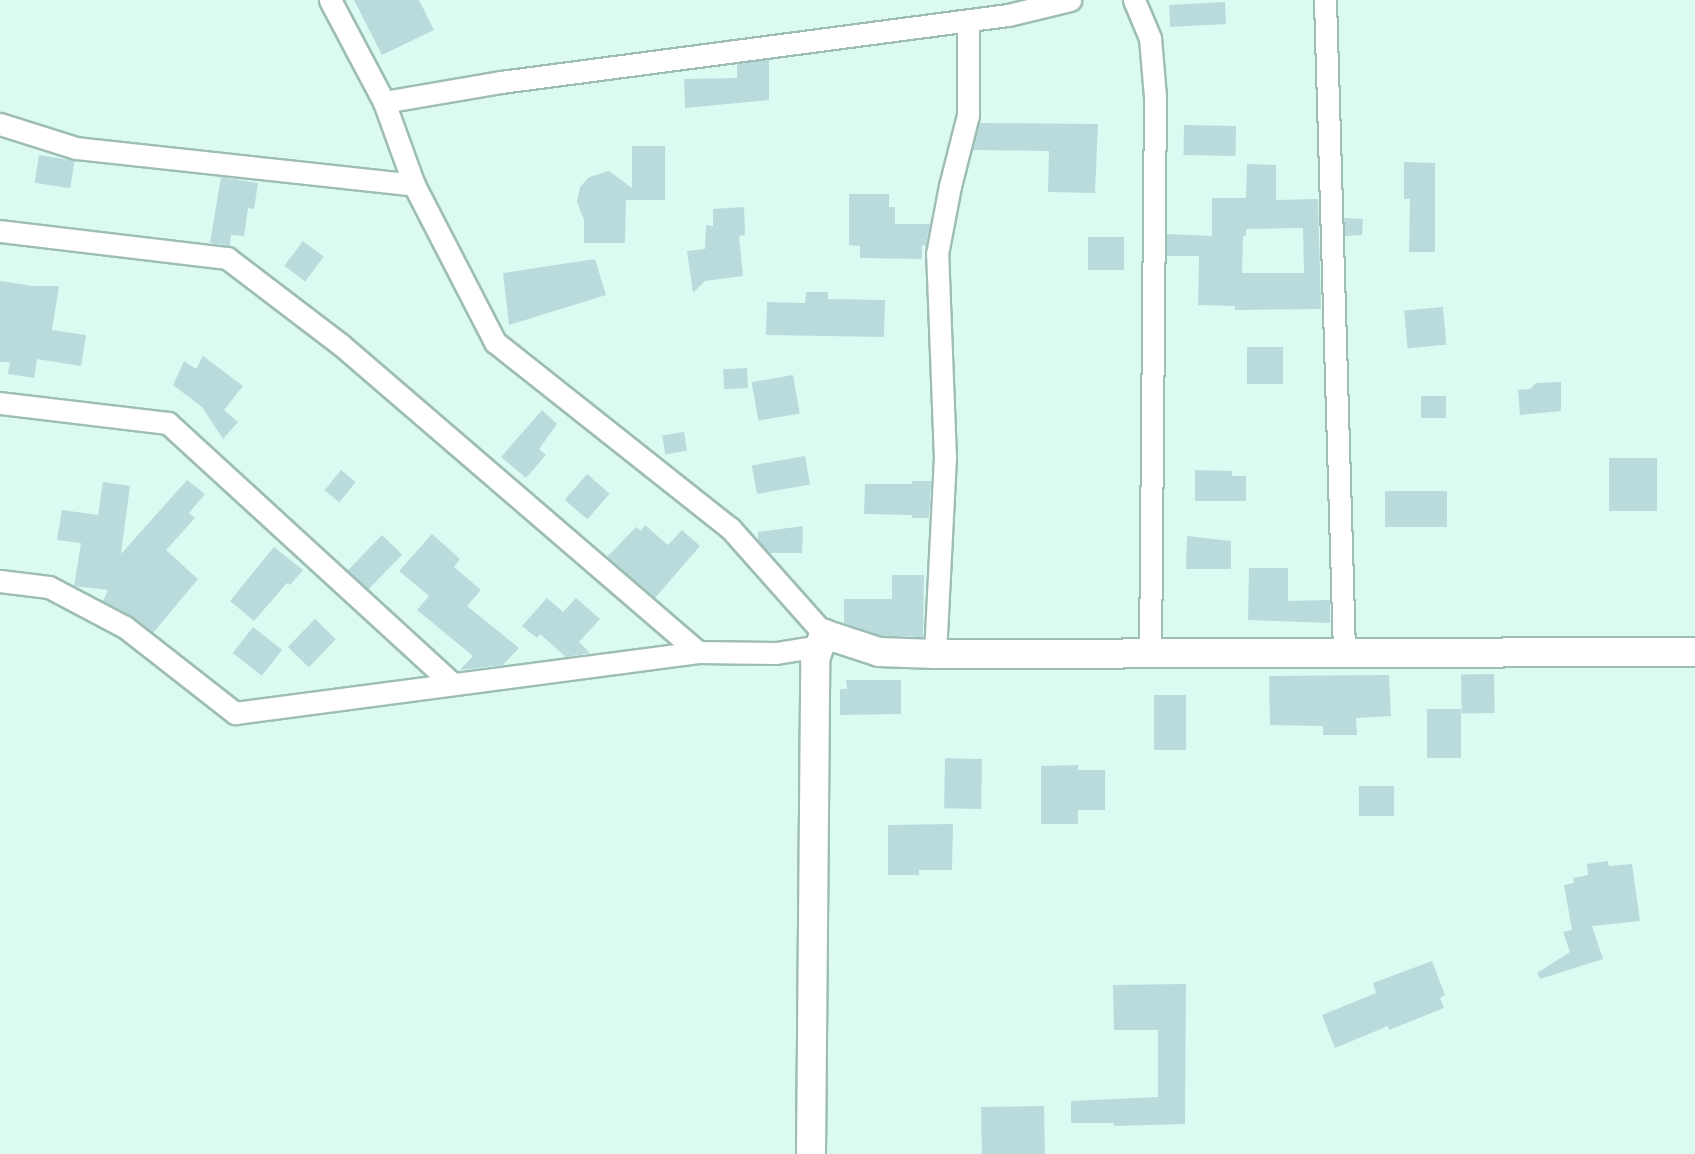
<!DOCTYPE html>
<html>
<head>
<meta charset="utf-8">
<style>
	body { margin:0 }
	#map { position:relative; width:1695px; height:1154px; overflow:hidden; background:#dbfbf2; font-family:Montserrat,sans-serif }
	div>[style] { position:absolute }
	.building>* { inset:0; background:#b9dbdc; transform-origin:0 0 }
	.roads { filter:drop-shadow(2px 0 #9ebdb4) drop-shadow(-2px 0 #9ebdb4) drop-shadow(0 2px #9ebdb4) drop-shadow(0 -2px #9ebdb4) }
	.street>* { height:21px; margin:-10.5px; padding:0 10.5px; transform-origin:10.5px; border-radius:10.5px; background:#fff }
	.secondary>* { height:28px; margin:-14px; padding:0 14px; transform-origin:14px; border-radius:14px; background:#fff }
	span { translate:-50% -50%; white-space:nowrap; text-align:center; line-height:1.15; -webkit-text-stroke:4.5px #fff; paint-order:stroke }
</style>
</head>
<body>
<div id="map">
	<div class="building">
		<div style="clip-path:polygon(354px 0,419px 0,434px 30px,382px 55px)"></div>
		<div style="left:1225px;top:2px;width:22px;height:56px;rotate:87deg"></div>
		<div style="clip-path:polygon(769px 59px,769px 100px,685px 108px,684px 79px,737px 78px,737px 64px)"></div>
		<div style="clip-path:polygon(979px 123px,1098px 124px,1095px 193px,1048px 192px,1049px 151px,972px 150px)"></div>
		<div style="left:1184px;top:125px;width:52px;height:30px;rotate:1deg"></div>
		<div style="clip-path:polygon(632px 146px,665px 146px,665px 200px,626px 200px,625px 243px,584px 243px,584px 220px,577px 202px,580px 187px,589px 177px,609px 171px,632px 188px)"></div>
		<div style="left:39px;top:155px;width:36px;height:28px;rotate:9deg"></div>
		<div style="clip-path:polygon(1404px 162px,1435px 163px,1435px 252px,1409px 252px,1410px 199px,1404px 199px)"></div>
		<div style="clip-path:polygon(evenodd,1247px 164px,1276px 165px,1276px 200px,1318px 199px,1321px 309px,1235px 310px,1235px 306px,1198px 305px,1199px 256px,1166px 256px,1167px 234px,1212px 236px,1212px 198px,1246px 198px,1247px 164px,1303px 228px,1304px 273px,1242px 273px,1243px 236px,1246px 236px,1246px 229px,1303px 228px)"></div>
		<div style="clip-path:polygon(221px 177px,258px 183px,254px 209px,248px 208px,244px 236px,231px 235px,230px 246px,210px 243px)"></div>
		<div style="clip-path:polygon(849px 194px,889px 194px,889px 207px,895px 207px,895px 224px,930px 224px,926px 246px,922px 245px,922px 259px,860px 258px,860px 246px,849px 245px)"></div>
		<div style="clip-path:polygon(744px 207px,745px 235px,739px 236px,743px 276px,705px 281px,693px 293px,687px 251px,705px 249px,706px 225px,713px 226px,713px 209px)"></div>
		<div style="clip-path:polygon(1344px 218px,1363px 219px,1362px 235px,1345px 236px)"></div>
		<div style="left:1088px;top:237px;width:36px;height:33px"></div>
		<div style="left:303px;top:241px;width:26px;height:31px;rotate:37deg"></div>
		<div style="clip-path:polygon(595px 259px,606px 295px,509px 325px,503px 273px)"></div>
		<div style="clip-path:polygon(0 281px,33px 286px,59px 286px,52px 330px,86px 335px,81px 366px,37px 359px,34px 378px,8px 374px,10px 362px,0 362px)"></div>
		<div style="clip-path:polygon(806px 292px,828px 292px,828px 299px,885px 300px,884px 337px,766px 335px,767px 302px,805px 303px)"></div>
		<div style="left:1443px;top:307px;width:38px;height:39px;rotate:85deg"></div>
		<div style="left:1247px;top:347px;width:36px;height:37px"></div>
		<div style="clip-path:polygon(203px 356px,243px 386px,224px 410px,238px 422px,223px 439px,202px 407px,173px 385px,184px 361px,196px 369px)"></div>
		<div style="left:747px;top:368px;width:20px;height:24px;rotate:87deg"></div>
		<div style="left:793px;top:375px;width:39px;height:42px;rotate:80deg"></div>
		<div style="clip-path:polygon(1561px 382px,1561px 411px,1520px 415px,1518px 390px,1530px 389px,1536px 383px)"></div>
		<div style="left:1421px;top:396px;width:25px;height:22px"></div>
		<div style="clip-path:polygon(542px 410px,557px 424px,539px 449px,546px 455px,526px 478px,501px 457px)"></div>
		<div style="left:684px;top:432px;width:19px;height:22px;rotate:81deg"></div>
		<div style="left:805px;top:456px;width:29px;height:54px;rotate:80deg"></div>
		<div style="left:1609px;top:458px;width:48px;height:53px"></div>
		<div style="left:341px;top:470px;width:19px;height:26px;rotate:39deg"></div>
		<div style="clip-path:polygon(1195px 470px,1232px 471px,1232px 476px,1246px 476px,1246px 501px,1195px 501px)"></div>
		<div style="left:587px;top:474px;width:30px;height:34px;rotate:41deg"></div>
		<div style="clip-path:polygon(187px 480px,205px 494px,189px 513px,195px 518px,166px 550px,198px 579px,153px 633px,131px 616px,103px 601px,108px 590px,74px 586px,81px 543px,57px 540px,62px 510px,98px 515px,103px 482px,130px 486px,121px 554px)"></div>
		<div style="clip-path:polygon(912px 481px,931px 481px,929px 518px,912px 518px,912px 515px,864px 514px,865px 484px,912px 484px)"></div>
		<div style="left:1385px;top:491px;width:62px;height:36px"></div>
		<div style="clip-path:polygon(645px 525px,668px 545px,682px 530px,700px 546px,655px 598px,607px 557px,636px 527px,641px 531px)"></div>
		<div style="clip-path:polygon(803px 526px,802px 553px,769px 553px,758px 541px,758px 532px)"></div>
		<div style="clip-path:polygon(432px 534px,460px 559px,454px 567px,481px 590px,467px 606px,519px 648px,503px 665px,460px 670px,473px 656px,417px 610px,429px 596px,399px 571px)"></div>
		<div style="left:382px;top:535px;width:28px;height:50px;rotate:44deg"></div>
		<div style="clip-path:polygon(1187px 536px,1231px 541px,1231px 569px,1186px 569px)"></div>
		<div style="clip-path:polygon(274px 547px,303px 570px,290px 585px,287px 583px,254px 621px,230px 601px)"></div>
		<div style="clip-path:polygon(1249px 568px,1288px 568px,1288px 601px,1330px 600px,1330px 623px,1248px 620px)"></div>
		<div style="clip-path:polygon(892px 575px,924px 575px,923px 637px,882px 636px,844px 623px,844px 599px,892px 599px)"></div>
		<div style="clip-path:polygon(547px 598px,563px 612px,576px 598px,600px 619px,579px 642px,590px 653px,566px 657px,540px 634px,537px 638px,522px 626px)"></div>
		<div style="left:315px;top:619px;width:29px;height:39px;rotate:44deg"></div>
		<div style="left:253px;top:627px;width:37px;height:33px;rotate:38deg"></div>
		<div style="left:1494px;top:674px;width:39px;height:33px;rotate:89deg"></div>
		<div style="clip-path:polygon(1389px 675px,1391px 716px,1356px 718px,1357px 735px,1323px 735px,1323px 726px,1270px 725px,1269px 676px)"></div>
		<div style="clip-path:polygon(846px 680px,901px 680px,901px 714px,840px 715px,840px 689px,847px 689px)"></div>
		<div style="left:1154px;top:695px;width:32px;height:55px"></div>
		<div style="left:1427px;top:709px;width:34px;height:49px"></div>
		<div style="left:982px;top:759px;width:50px;height:37px;rotate:91deg"></div>
		<div style="clip-path:polygon(1078px 765px,1078px 770px,1105px 770px,1105px 810px,1078px 810px,1078px 824px,1041px 824px,1041px 766px)"></div>
		<div style="left:1359px;top:786px;width:35px;height:30px"></div>
		<div style="clip-path:polygon(953px 824px,952px 870px,919px 870px,919px 875px,888px 875px,888px 825px)"></div>
		<div style="clip-path:polygon(1608px 861px,1609px 866px,1632px 864px,1640px 921px,1592px 926px,1603px 959px,1540px 979px,1537px 973px,1570px 952px,1563px 932px,1572px 930px,1564px 885px,1574px 883px,1573px 878px,1588px 875px,1587px 864px)"></div>
		<div style="clip-path:polygon(1432px 961px,1445px 995px,1440px 998px,1444px 1008px,1389px 1030px,1388px 1026px,1335px 1048px,1322px 1015px,1376px 993px,1373px 983px)"></div>
		<div style="clip-path:polygon(1186px 984px,1185px 1124px,1114px 1126px,1114px 1123px,1071px 1123px,1071px 1101px,1158px 1097px,1158px 1030px,1114px 1030px,1113px 985px)"></div>
		<div style="left:1044px;top:1106px;width:48px;height:63px;rotate:89deg"></div>
	</div>
	<div class="roads">
		<div class="street">
			<div style="left:330px;top:0;width:115px;rotate:62.1deg"></div>
			<div style="left:384px;top:102px;width:88px;rotate:70.1deg"></div>
			<div style="left:414px;top:185px;width:177px;rotate:62.7deg"></div>
			<div style="left:495px;top:342px;width:300px;rotate:38.4deg"></div>
			<div style="left:730px;top:528px;width:142px;rotate:48.4deg"></div>
			<div style="left:1134px;top:0;width:41px;rotate:67.2deg"></div>
			<div style="left:1150px;top:38px;width:58px;rotate:85.1deg"></div>
			<div style="left:1155px;top:96px;width:558px;rotate:90.51deg"></div>
			<div style="left:1325px;top:0;width:653px;rotate:88.33deg"></div>
			<div style="left:384px;top:102px;width:119px;rotate:-9.7deg"></div>
			<div style="left:501px;top:82px;width:511px;rotate:-7.53deg"></div>
			<div style="left:1008px;top:15px;width:64px;rotate:-13.6deg"></div>
			<div style="left:0;top:124px;width:80px;rotate:17.5deg"></div>
			<div style="left:76px;top:148px;width:340px;rotate:6.2deg"></div>
			<div style="left:0;top:231px;width:229px;rotate:6.8deg"></div>
			<div style="left:227px;top:258px;width:142px;rotate:37.3deg"></div>
			<div style="left:340px;top:344px;width:472px;rotate:40.7deg"></div>
			<div style="left:0;top:403px;width:169px;rotate:6.8deg"></div>
			<div style="left:168px;top:423px;width:386px;rotate:42.5deg"></div>
			<div style="left:0;top:581px;width:49px;rotate:7deg"></div>
			<div style="left:49px;top:587px;width:86px;rotate:27.8deg"></div>
			<div style="left:125px;top:627px;width:140px;rotate:38deg"></div>
			<div style="left:235px;top:713px;width:467px;rotate:-7.5deg"></div>
			<div style="left:698px;top:652px;width:78px;rotate:0.7deg"></div>
			<div style="left:776px;top:653px;width:45px;rotate:-9deg"></div>
			<div style="left:935px;top:654px;width:196px;rotate:-87.1deg"></div>
			<div style="left:945px;top:458px;width:204px;rotate:-92.2deg"></div>
			<div style="left:937px;top:254px;width:69px;rotate:-79.2deg"></div>
			<div style="left:950px;top:186px;width:73px;rotate:-75.8deg"></div>
			<div style="left:968px;top:115px;width:94px;rotate:-90deg"></div>
		</div>
		<div class="secondary">
			<div style="left:811px;top:1154px;width:495px;rotate:-89.5deg"></div>
			<div style="left:815px;top:659px;width:27px;rotate:-70deg"></div>
			<div style="left:824px;top:634px;width:58px;rotate:18.1deg"></div>
			<div style="left:879px;top:652px;width:56px;rotate:2deg"></div>
			<div style="left:935px;top:654px;width:760px;rotate:-0.15deg"></div>
		</div>
	</div>
</div>
</body>
</html>
